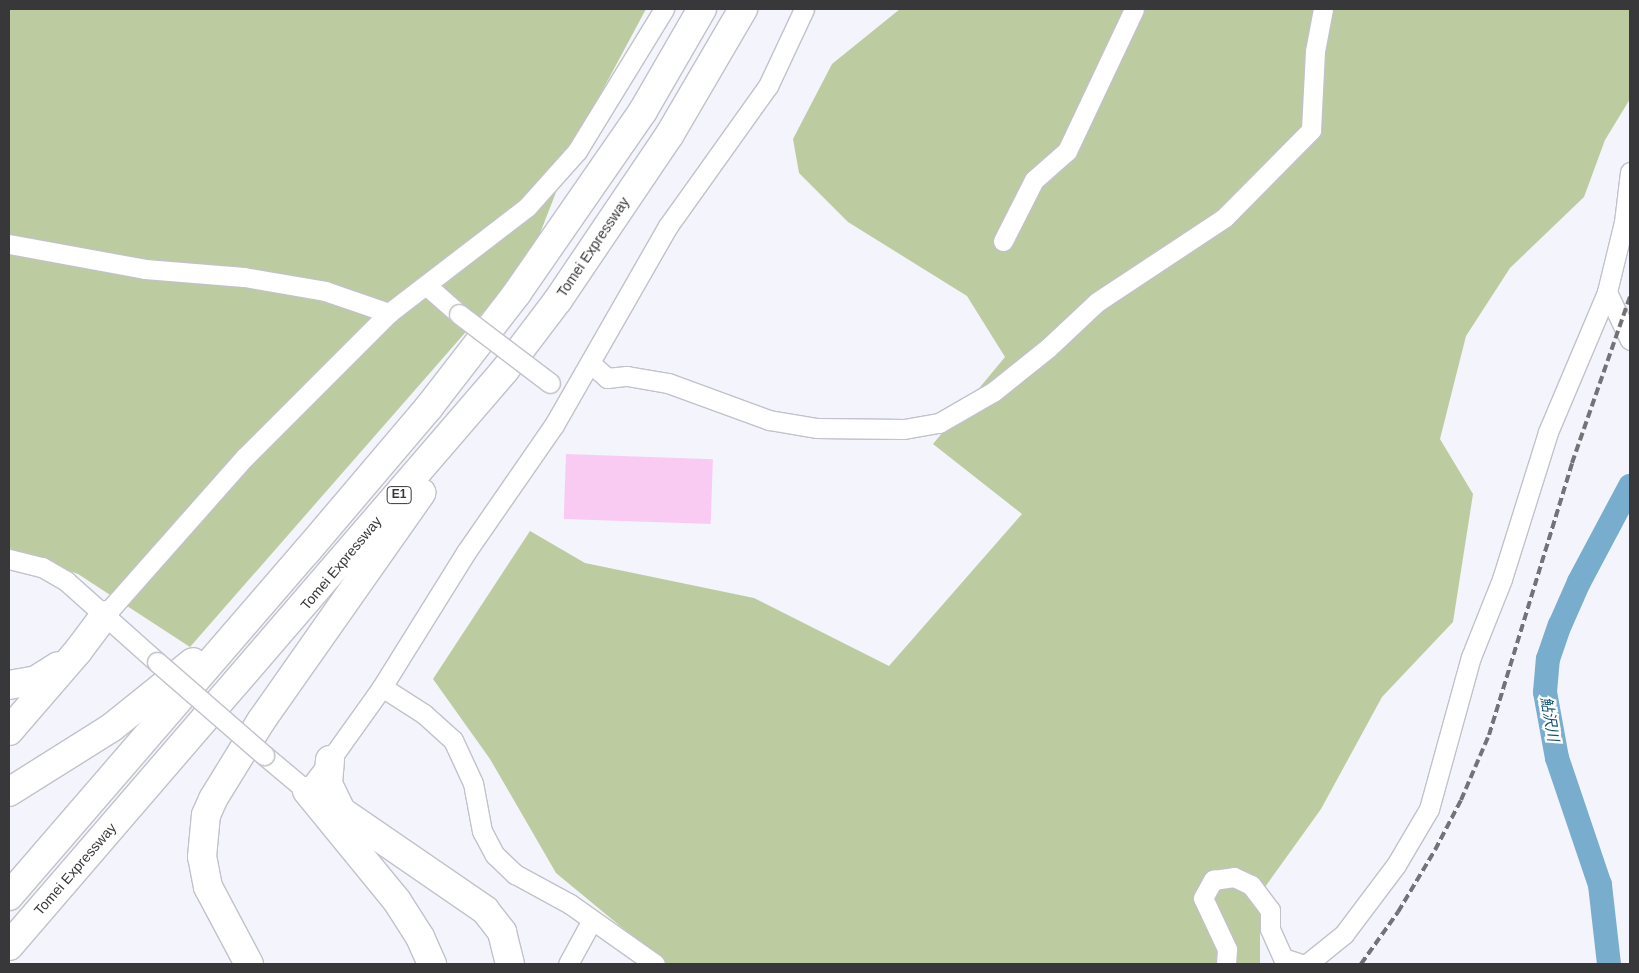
<!DOCTYPE html>
<html>
<head>
<meta charset="utf-8">
<style>
	body { margin:0 }
	#map { position:relative; width:1639px; height:973px; overflow:hidden; background:#f3f4fc; font-family:Helvetica,"Noto Sans JP",sans-serif }
	div>[style] { position:absolute }
	.green>* { inset:0; background:#bdcba0 }
	.river>* { height:24px; margin:-12px; padding:0 12px; transform-origin:12px; border-radius:12px; background:#79adcd }
	.building>* { inset:0; background:#facbf2; transform-origin:0 0 }
	.roads { filter:drop-shadow(1px 0 #c1c2ca) drop-shadow(-1px 0 #c1c2ca) drop-shadow(0 1px #c1c2ca) drop-shadow(0 -1px #c1c2ca) }
	.minor>* { height:19px; margin:-9.5px; padding:0 9.5px; transform-origin:9.5px; border-radius:9.5px; background:#fff }
	.highway>* { height:28px; margin:-14px; padding:0 14px; transform-origin:14px; border-radius:14px; background:#fff }
	.rail>* { height:4px; margin-top:-2px; transform-origin:0; background:repeating-linear-gradient(90deg,#727277 0 8px,transparent 0 12px) }
	.bridges { filter:drop-shadow(1px 0 #c1c2ca) drop-shadow(-1px 0 #c1c2ca) drop-shadow(0 1px #c1c2ca) drop-shadow(0 -1px #c1c2ca) }
	.minor-bridge>* { height:19px; margin:-9.5px; padding:0 9.5px; transform-origin:9.5px; border-radius:9.5px; background:#fff }
	span { translate:-50% -50%; white-space:nowrap; text-align:center; line-height:1.15; -webkit-text-stroke:4.5px #fff; paint-order:stroke }
	.shield-label span { padding:1px 4px; background:#fff; border:1px solid; border-radius:4px; -webkit-text-stroke-width:0 }
	.shield-label { font-size:12px; color:#38383b; font-weight:700 }
	.street-label { font-size:14px; color:#38383b }
	.water-label { font-size:15px; color:#125373; font-style:italic }
	.frame { position:absolute; inset:0; border:10px solid #38383b; pointer-events:none }
</style>
</head>
<body>
<div id="map">
	<div class="green">
		<div style="clip-path:polygon(9px 9px,646px 9px,578px 136px,537px 241px,492px 302px,190px 647px,78px 574px,9px 548px)"></div>
		<div style="clip-path:polygon(900px 9px,1630px 9px,1630px 99px,1605px 140px,1584px 197px,1510px 268px,1466px 336px,1440px 439px,1473px 494px,1453px 622px,1382px 697px,1321px 809px,1260px 894px,1260px 964px,666px 964px,556px 873px,490px 759px,433px 679px,530px 531px,585px 563px,754px 598px,889px 666px,1022px 514px,933px 444px,1005px 357px,967px 296px,848px 222px,799px 173px,793px 139px,832px 64px)"></div>
	</div>
	<div class="river">
		<div style="left:1609px;top:964px;width:80px;rotate:-96.5deg"></div>
		<div style="left:1600px;top:885px;width:134px;rotate:-108.7deg"></div>
		<div style="left:1557px;top:758px;width:67px;rotate:-100.3deg"></div>
		<div style="left:1545px;top:692px;width:33px;rotate:-85deg"></div>
		<div style="left:1548px;top:659px;width:36px;rotate:-71deg"></div>
		<div style="left:1560px;top:625px;width:47px;rotate:-66.2deg"></div>
		<div style="left:1579px;top:582px;width:109px;rotate:-62deg"></div>
	</div>
	<div class="building">
		<div style="left:566px;top:454px;width:147px;height:65px;rotate:2deg"></div>
	</div>
	<div class="roads">
		<div class="minor">
			<div style="left:1630px;top:172px;width:50px;rotate:96.8deg"></div>
			<div style="left:1624px;top:222px;width:72px;rotate:103.7deg"></div>
			<div style="left:1607px;top:292px;width:53px;rotate:64.4deg"></div>
			<div style="left:1003px;top:241px;width:68px;rotate:-63.1deg"></div>
			<div style="left:1034px;top:180px;width:44px;rotate:-41.3deg"></div>
			<div style="left:1067px;top:151px;width:157px;rotate:-64.7deg"></div>
			<div style="left:9px;top:244px;width:138px;rotate:10.4deg"></div>
			<div style="left:145px;top:269px;width:99px;rotate:4.6deg"></div>
			<div style="left:244px;top:277px;width:82px;rotate:9.8deg"></div>
			<div style="left:325px;top:291px;width:68px;rotate:19deg"></div>
			<div style="left:426px;top:285px;width:44px;rotate:41.3deg"></div>
			<div style="left:590px;top:363px;width:23px;rotate:41deg"></div>
			<div style="left:607px;top:378px;width:20px;rotate:-6deg"></div>
			<div style="left:627px;top:376px;width:42px;rotate:9.7deg"></div>
			<div style="left:668px;top:383px;width:108px;rotate:20.1deg"></div>
			<div style="left:769px;top:420px;width:49px;rotate:9.5deg"></div>
			<div style="left:817px;top:428px;width:87px;rotate:0.7deg"></div>
			<div style="left:904px;top:429px;width:36px;rotate:-10deg"></div>
			<div style="left:939px;top:423px;width:62px;rotate:-29.9deg"></div>
			<div style="left:993px;top:392px;width:70px;rotate:-38.7deg"></div>
			<div style="left:1048px;top:348px;width:67px;rotate:-43.2deg"></div>
			<div style="left:1097px;top:302px;width:152px;rotate:-33.5deg"></div>
			<div style="left:1224px;top:218px;width:124px;rotate:-45.3deg"></div>
			<div style="left:1311px;top:130px;width:79px;rotate:-87.1deg"></div>
			<div style="left:1315px;top:51px;width:43px;rotate:-79.2deg"></div>
			<div style="left:9px;top:559px;width:34px;rotate:14deg"></div>
			<div style="left:42px;top:567px;width:28px;rotate:30deg"></div>
			<div style="left:66px;top:581px;width:122px;rotate:41.7deg"></div>
			<div style="left:105px;top:615px;width:211px;rotate:-48.5deg"></div>
			<div style="left:245px;top:457px;width:204px;rotate:-45deg"></div>
			<div style="left:389px;top:313px;width:174px;rotate:-37.5deg"></div>
			<div style="left:527px;top:207px;width:75px;rotate:-48.2deg"></div>
			<div style="left:577px;top:151px;width:167px;rotate:-58.5deg"></div>
			<div style="left:382px;top:687px;width:50px;rotate:32.7deg"></div>
			<div style="left:424px;top:714px;width:39px;rotate:42deg"></div>
			<div style="left:453px;top:740px;width:47px;rotate:65.1deg"></div>
			<div style="left:473px;top:783px;width:49px;rotate:79.4deg"></div>
			<div style="left:482px;top:831px;width:27px;rotate:62deg"></div>
			<div style="left:495px;top:855px;width:28px;rotate:44deg"></div>
			<div style="left:515px;top:874px;width:63px;rotate:28.6deg"></div>
			<div style="left:570px;top:904px;width:104px;rotate:35.2deg"></div>
			<div style="left:264px;top:755px;width:56px;rotate:39.9deg"></div>
			<div style="left:307px;top:791px;width:39px;rotate:-53deg"></div>
			<div style="left:330px;top:760px;width:90px;rotate:-54.5deg"></div>
			<div style="left:382px;top:687px;width:159px;rotate:-58.1deg"></div>
			<div style="left:466px;top:552px;width:155px;rotate:-55.3deg"></div>
			<div style="left:554px;top:425px;width:229px;rotate:-60.2deg"></div>
			<div style="left:668px;top:226px;width:172px;rotate:-54.5deg"></div>
			<div style="left:768px;top:86px;width:85px;rotate:-64.9deg"></div>
			<div style="left:568px;top:964px;width:50px;rotate:-61.4deg"></div>
			<div style="left:1226px;top:964px;width:15px;rotate:-86deg"></div>
			<div style="left:1227px;top:949px;width:56px;rotate:-115.2deg"></div>
			<div style="left:1203px;top:898px;width:21px;rotate:-61deg"></div>
			<div style="left:1213px;top:880px;width:21px;rotate:-8deg"></div>
			<div style="left:1234px;top:877px;width:19px;rotate:25deg"></div>
			<div style="left:1251px;top:885px;width:31px;rotate:53deg"></div>
			<div style="left:1270px;top:910px;width:19px;rotate:90deg"></div>
			<div style="left:1270px;top:929px;width:32px;rotate:66deg"></div>
			<div style="left:1283px;top:958px;width:20px;rotate:18deg"></div>
			<div style="left:1307px;top:964px;width:48px;rotate:-39deg"></div>
			<div style="left:1344px;top:934px;width:86px;rotate:-53deg"></div>
			<div style="left:1396px;top:865px;width:65px;rotate:-59.5deg"></div>
			<div style="left:1429px;top:809px;width:158px;rotate:-74.6deg"></div>
			<div style="left:1471px;top:657px;width:84px;rotate:-68.3deg"></div>
			<div style="left:1502px;top:579px;width:154px;rotate:-72.6deg"></div>
			<div style="left:1548px;top:432px;width:152px;rotate:-67.1deg"></div>
		</div>
		<div class="highway">
			<div style="left:9px;top:685px;width:27px;rotate:-10deg"></div>
			<div style="left:36px;top:680px;width:26px;rotate:-32deg"></div>
			<div style="left:9px;top:731px;width:106px;rotate:-49.2deg"></div>
			<div style="left:78px;top:651px;width:45px;rotate:-53.1deg"></div>
			<div style="left:330px;top:760px;width:24px;rotate:95deg"></div>
			<div style="left:328px;top:784px;width:30px;rotate:64deg"></div>
			<div style="left:341px;top:811px;width:175px;rotate:34.5deg"></div>
			<div style="left:485px;top:910px;width:28px;rotate:52deg"></div>
			<div style="left:502px;top:932px;width:33px;rotate:76deg"></div>
			<div style="left:307px;top:791px;width:142px;rotate:50.7deg"></div>
			<div style="left:397px;top:901px;width:43px;rotate:57.4deg"></div>
			<div style="left:420px;top:937px;width:30px;rotate:66deg"></div>
			<div style="left:9px;top:792px;width:120px;rotate:-32.1deg"></div>
			<div style="left:111px;top:728px;width:105px;rotate:-38.8deg"></div>
			<div style="left:9px;top:896px;width:456px;rotate:-49.2deg"></div>
			<div style="left:307px;top:551px;width:189px;rotate:-49.7deg"></div>
			<div style="left:429px;top:407px;width:144px;rotate:-52.3deg"></div>
			<div style="left:517px;top:293px;width:221px;rotate:-55.3deg"></div>
			<div style="left:643px;top:111px;width:118px;rotate:-60deg"></div>
			<div style="left:9px;top:946px;width:760px;rotate:-49.27deg"></div>
			<div style="left:505px;top:370px;width:88px;rotate:-52.9deg"></div>
			<div style="left:558px;top:300px;width:200px;rotate:-56deg"></div>
			<div style="left:670px;top:134px;width:145px;rotate:-59.7deg"></div>
			<div style="left:249px;top:964px;width:87px;rotate:-118deg"></div>
			<div style="left:208px;top:887px;width:31px;rotate:-101deg"></div>
			<div style="left:202px;top:857px;width:42px;rotate:-84.6deg"></div>
			<div style="left:206px;top:815px;width:17px;rotate:-66deg"></div>
			<div style="left:213px;top:799px;width:92px;rotate:-58.4deg"></div>
			<div style="left:261px;top:721px;width:279px;rotate:-54.9deg"></div>
		</div>
	</div>
	<div class="rail">
		<div style="left:1361px;top:964px;width:64px;rotate:-54.6deg"></div>
		<div style="left:1398px;top:912px;width:72px;rotate:-59.2deg"></div>
		<div style="left:1435px;top:850px;width:56px;rotate:-62.5deg"></div>
		<div style="left:1461px;top:800px;width:71px;rotate:-66.7deg"></div>
		<div style="left:1489px;top:735px;width:284px;rotate:-73deg"></div>
		<div style="left:1572px;top:463px;width:177px;rotate:-70.8deg"></div>
	</div>
	<div class="bridges">
		<div class="minor-bridge">
			<div style="left:459px;top:314px;width:114px;rotate:37.2deg"></div>
			<div style="left:157px;top:662px;width:142px;rotate:41deg"></div>
		</div>
	</div>
	<div class="shield-label">
		<span style="left:399px;top:495px">E1</span>
	</div>
	<div class="street-label">
		<span style="left:593px;top:247px;rotate:-56deg">Tomei Expressway</span>
		<span style="left:341px;top:563px;rotate:-50deg">Tomei Expressway</span>
		<span style="left:75px;top:869px;rotate:-49deg">Tomei Expressway</span>
	</div>
	<div class="water-label">
		<span style="left:1550px;top:719px;rotate:80deg">鮎沢川</span>
	</div>
	<div class="frame"></div>
</div>
</body>
</html>
